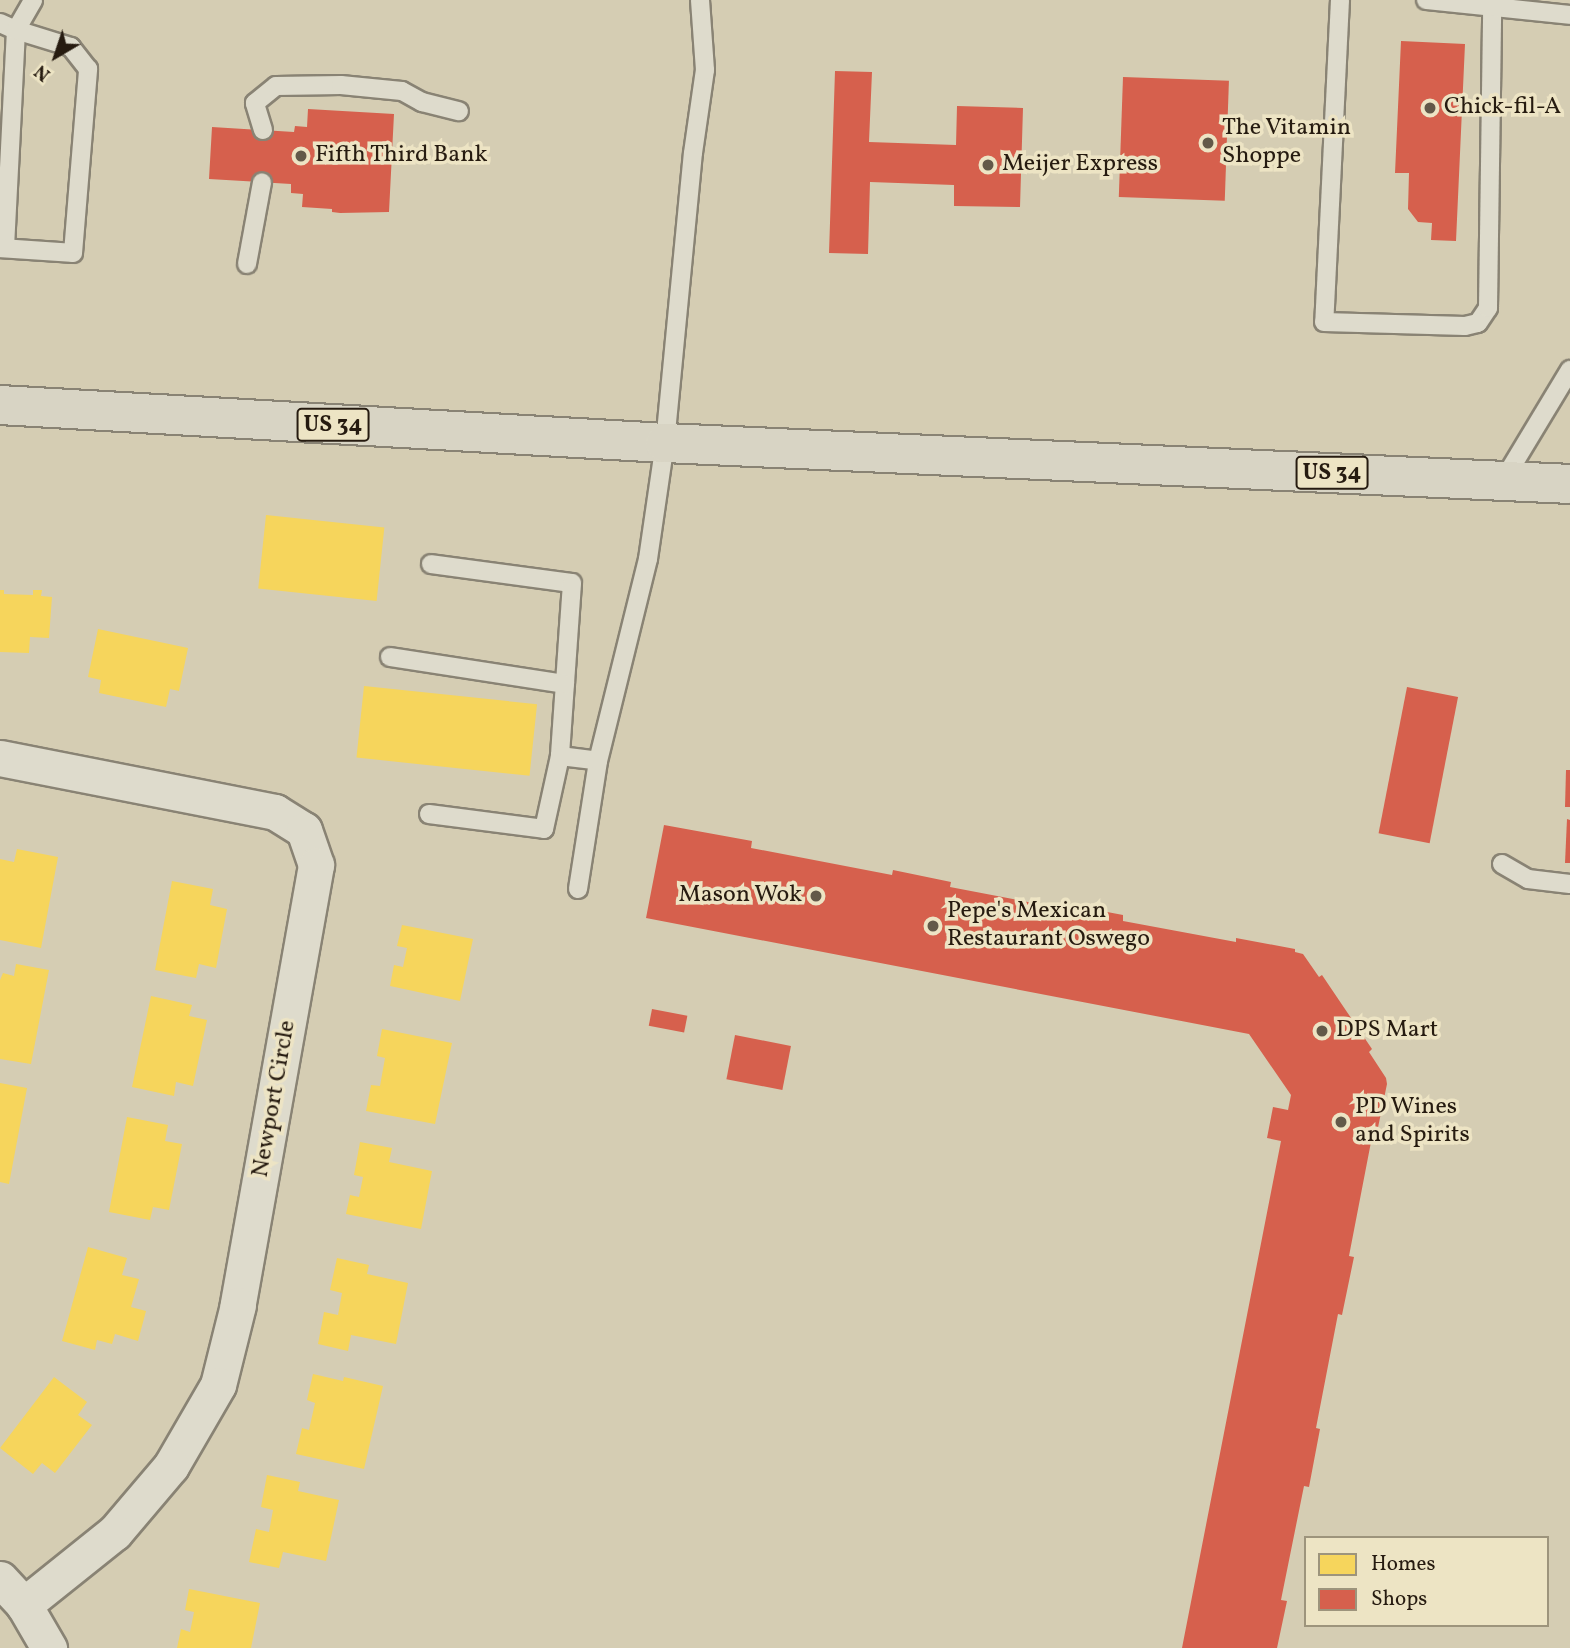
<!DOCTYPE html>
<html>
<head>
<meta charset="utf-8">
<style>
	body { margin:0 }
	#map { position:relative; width:1570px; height:1648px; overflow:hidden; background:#d5cdb3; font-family:Vollkorn,serif }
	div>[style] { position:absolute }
	.homes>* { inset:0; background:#f6d55c; transform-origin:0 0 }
	.shops>* { inset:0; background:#d6604d; transform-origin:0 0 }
	.roads { filter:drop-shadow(2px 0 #898374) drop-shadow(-2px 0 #898374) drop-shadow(0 2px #898374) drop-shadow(0 -2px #898374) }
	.lane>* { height:18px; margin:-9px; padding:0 9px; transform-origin:9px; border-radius:9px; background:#dedbcc }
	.street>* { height:35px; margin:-17.5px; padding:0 17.5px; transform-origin:17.5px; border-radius:17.5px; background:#dedbcc }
	.primary>* { height:38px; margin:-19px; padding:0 19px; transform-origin:19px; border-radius:19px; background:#d8d4c4 }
	.dots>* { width:19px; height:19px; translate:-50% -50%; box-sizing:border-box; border:4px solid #ede4c4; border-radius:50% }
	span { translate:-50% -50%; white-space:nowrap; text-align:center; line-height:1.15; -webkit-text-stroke:7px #ede4c4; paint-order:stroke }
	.shield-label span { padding:2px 5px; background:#ede4c4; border:2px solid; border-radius:5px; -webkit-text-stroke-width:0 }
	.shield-label { font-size:23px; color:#261b10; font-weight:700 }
	.poi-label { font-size:24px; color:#261b10 }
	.left { translate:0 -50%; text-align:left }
	.right { translate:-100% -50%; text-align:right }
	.street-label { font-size:24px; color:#261b10 }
	.legend { position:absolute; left:1304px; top:1536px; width:245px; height:91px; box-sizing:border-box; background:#ede4c4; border:2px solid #9d947c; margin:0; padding:9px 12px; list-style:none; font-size:21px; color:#261b10 }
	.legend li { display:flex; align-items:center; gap:14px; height:35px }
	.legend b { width:35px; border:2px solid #9d947c }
	.north { position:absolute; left:21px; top:21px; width:70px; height:70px; -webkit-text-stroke:5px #ede4c4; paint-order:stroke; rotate:219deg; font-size:19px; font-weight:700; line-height:28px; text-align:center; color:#261b10 }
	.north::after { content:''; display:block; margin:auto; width:24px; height:32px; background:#261b10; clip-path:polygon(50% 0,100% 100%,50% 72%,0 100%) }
</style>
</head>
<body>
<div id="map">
	<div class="homes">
		<div style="left:266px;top:515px;width:119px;height:74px;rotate:6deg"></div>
		<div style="clip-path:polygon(0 590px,4px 590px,4px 594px,33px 595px,33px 590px,42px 590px,41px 596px,52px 597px,49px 638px,30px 637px,29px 653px,0 652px)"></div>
		<div style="clip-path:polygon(98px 629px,188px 648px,179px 691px,170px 689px,166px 707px,99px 693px,101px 680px,88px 677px)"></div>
		<div style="left:364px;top:686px;width:174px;height:72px;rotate:6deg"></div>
		<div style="clip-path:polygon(17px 849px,58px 857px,41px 948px,0 940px,0 859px,14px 862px)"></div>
		<div style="clip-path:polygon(172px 881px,213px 889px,210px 905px,227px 909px,216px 968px,199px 964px,196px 978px,155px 970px)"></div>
		<div style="clip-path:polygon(402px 925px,473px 939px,460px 1001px,390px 986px,394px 965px,403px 967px,407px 948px,397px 946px)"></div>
		<div style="clip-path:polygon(16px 964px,49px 970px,31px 1064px,0 1059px,0 980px,3px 973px,14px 976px)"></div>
		<div style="clip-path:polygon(151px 996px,192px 1005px,189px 1016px,207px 1020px,193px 1086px,176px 1082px,174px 1096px,132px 1087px)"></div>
		<div style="clip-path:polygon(382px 1029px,452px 1043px,435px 1124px,366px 1111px,371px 1085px,380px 1086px,385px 1058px,377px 1056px)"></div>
		<div style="clip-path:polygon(0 1083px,27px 1088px,9px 1184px,0 1182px)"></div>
		<div style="clip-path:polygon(127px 1117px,168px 1125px,165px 1141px,182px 1144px,169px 1210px,153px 1207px,150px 1220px,109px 1212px)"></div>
		<div style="clip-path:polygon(360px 1142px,392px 1148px,389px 1162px,432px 1171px,421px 1229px,346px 1214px,350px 1195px,359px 1197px,363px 1177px,354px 1175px)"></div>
		<div style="clip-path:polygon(88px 1247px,127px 1258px,122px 1275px,139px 1279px,131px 1307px,146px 1311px,138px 1341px,115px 1334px,112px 1344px,97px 1340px,95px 1350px,62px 1341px)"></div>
		<div style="clip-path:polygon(337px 1258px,369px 1265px,367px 1274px,408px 1283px,396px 1344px,351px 1335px,348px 1351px,318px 1344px,324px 1312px,338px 1315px,342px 1293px,330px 1290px)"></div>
		<div style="clip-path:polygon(313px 1374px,343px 1381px,344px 1377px,383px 1386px,364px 1469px,296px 1454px,302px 1428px,309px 1430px,315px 1403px,307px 1400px)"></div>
		<div style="clip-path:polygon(54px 1377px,87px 1402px,78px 1415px,92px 1425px,55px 1473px,42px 1463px,33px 1474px,0 1448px)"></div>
		<div style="clip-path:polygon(267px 1475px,300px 1482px,298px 1491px,339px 1500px,326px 1561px,283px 1552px,279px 1568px,249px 1562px,256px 1529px,269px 1532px,273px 1510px,261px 1507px)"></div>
		<div style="clip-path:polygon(189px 1589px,260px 1603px,251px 1648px,177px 1648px,181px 1629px,190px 1632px,194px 1612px,185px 1610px)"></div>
	</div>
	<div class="shops">
		<div style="clip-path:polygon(1401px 41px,1465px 44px,1456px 241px,1431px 240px,1432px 223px,1418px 222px,1408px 209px,1409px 173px,1395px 173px)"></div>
		<div style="clip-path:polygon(835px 71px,872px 72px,869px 142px,956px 145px,957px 106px,1023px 108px,1020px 207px,954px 206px,954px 185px,870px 182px,868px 254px,829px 253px)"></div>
		<div style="left:1123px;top:77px;width:106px;height:120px;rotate:2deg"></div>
		<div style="clip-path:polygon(308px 109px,394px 114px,389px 212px,340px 213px,332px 212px,332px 209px,302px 207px,303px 194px,291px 193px,291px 184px,209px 179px,212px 127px,294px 132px,295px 126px,307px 127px)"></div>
		<div style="left:1407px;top:687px;width:52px;height:149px;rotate:11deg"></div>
		<div style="clip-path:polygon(1566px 770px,1570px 770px,1570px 807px,1565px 807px)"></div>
		<div style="clip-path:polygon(1567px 819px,1570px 820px,1570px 863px,1565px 863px)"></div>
		<div style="clip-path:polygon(664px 825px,752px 841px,751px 848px,892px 875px,893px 870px,951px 882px,950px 887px,1064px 909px,1065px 904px,1123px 915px,1123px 921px,1236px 942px,1236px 938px,1295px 949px,1295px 952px,1303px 954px,1319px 977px,1322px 975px,1372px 1049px,1369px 1052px,1386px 1078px,1387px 1084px,1375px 1142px,1371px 1142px,1349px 1256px,1354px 1257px,1342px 1315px,1338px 1314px,1316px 1428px,1320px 1429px,1309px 1487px,1304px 1486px,1281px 1600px,1287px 1601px,1277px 1648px,1182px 1648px,1281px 1141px,1267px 1138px,1273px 1107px,1288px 1110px,1291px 1095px,1249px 1034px,646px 918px)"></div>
		<div style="left:652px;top:1009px;width:36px;height:17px;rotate:11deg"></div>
		<div style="left:735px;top:1035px;width:57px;height:45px;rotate:11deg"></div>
	</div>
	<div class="roads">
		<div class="lane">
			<div style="left:1340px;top:0;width:322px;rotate:92.8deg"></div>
			<div style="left:1324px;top:322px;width:141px;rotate:1.6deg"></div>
			<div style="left:1465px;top:326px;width:13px;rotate:-13deg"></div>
			<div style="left:1478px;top:323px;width:18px;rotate:-56deg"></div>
			<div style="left:1488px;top:308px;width:300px;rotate:-89.2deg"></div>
			<div style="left:1426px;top:0;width:145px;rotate:5.9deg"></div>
			<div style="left:0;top:23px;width:17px;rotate:24deg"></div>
			<div style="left:16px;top:30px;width:218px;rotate:92.9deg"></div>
			<div style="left:263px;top:130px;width:28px;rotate:-107deg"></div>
			<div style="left:255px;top:103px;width:27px;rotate:-39deg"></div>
			<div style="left:276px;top:86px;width:65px;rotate:-0.9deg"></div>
			<div style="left:341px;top:85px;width:61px;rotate:5.6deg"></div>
			<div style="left:402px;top:91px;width:23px;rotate:29deg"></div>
			<div style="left:422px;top:102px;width:38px;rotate:14deg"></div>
			<div style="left:0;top:248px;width:73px;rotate:3.9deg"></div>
			<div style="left:73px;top:253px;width:185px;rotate:-85.3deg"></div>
			<div style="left:88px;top:69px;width:28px;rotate:-128deg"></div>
			<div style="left:71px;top:47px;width:58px;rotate:-162.8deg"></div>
			<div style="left:16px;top:30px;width:34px;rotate:-60deg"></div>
			<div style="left:247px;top:264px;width:83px;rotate:-79.6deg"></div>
			<div style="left:1503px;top:481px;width:130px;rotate:-58.9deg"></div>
			<div style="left:431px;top:564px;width:142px;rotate:7.7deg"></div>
			<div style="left:572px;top:583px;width:173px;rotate:94deg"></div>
			<div style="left:390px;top:657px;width:177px;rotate:8.8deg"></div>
			<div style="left:429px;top:814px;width:116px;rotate:7.4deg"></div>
			<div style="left:544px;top:829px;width:75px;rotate:-77.6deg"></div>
			<div style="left:560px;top:756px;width:38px;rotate:7deg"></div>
			<div style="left:1502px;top:864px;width:30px;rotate:30deg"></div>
			<div style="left:1528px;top:879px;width:42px;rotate:6.8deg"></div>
			<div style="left:578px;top:889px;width:130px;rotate:-81.1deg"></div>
			<div style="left:598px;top:761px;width:208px;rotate:-76.1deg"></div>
			<div style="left:648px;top:559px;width:117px;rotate:-81.7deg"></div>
			<div style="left:665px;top:443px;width:291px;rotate:-84.5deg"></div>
			<div style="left:693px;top:153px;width:84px;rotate:-81.8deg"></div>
			<div style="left:705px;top:70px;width:70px;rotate:-94.1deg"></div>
		</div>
		<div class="street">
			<div style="left:0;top:758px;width:280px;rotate:11.1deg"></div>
			<div style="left:275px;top:812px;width:34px;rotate:32deg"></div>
			<div style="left:304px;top:830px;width:37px;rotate:71deg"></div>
			<div style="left:316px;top:865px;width:447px;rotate:100.1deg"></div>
			<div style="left:238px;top:1305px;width:82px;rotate:104deg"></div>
			<div style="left:218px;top:1385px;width:94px;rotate:120.1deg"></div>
			<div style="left:171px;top:1466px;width:87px;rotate:130.3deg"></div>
			<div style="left:115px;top:1532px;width:117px;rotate:141.3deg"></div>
			<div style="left:0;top:1579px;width:35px;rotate:47deg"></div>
			<div style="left:24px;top:1605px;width:50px;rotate:59.8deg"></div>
		</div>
		<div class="primary">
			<div style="left:0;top:405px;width:666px;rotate:3.27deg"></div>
			<div style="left:665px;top:443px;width:906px;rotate:2.59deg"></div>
		</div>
	</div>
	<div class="dots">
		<div style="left:1430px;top:108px;background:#635949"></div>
		<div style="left:1208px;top:143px;background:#635949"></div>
		<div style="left:301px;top:156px;background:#635949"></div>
		<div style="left:988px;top:165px;background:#635949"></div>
		<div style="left:816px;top:896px;background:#635949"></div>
		<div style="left:933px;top:926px;background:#635949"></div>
		<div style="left:1322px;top:1031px;background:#635949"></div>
		<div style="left:1341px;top:1122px;background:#635949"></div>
	</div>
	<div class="shield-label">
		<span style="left:333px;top:425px">US 34</span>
		<span style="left:1332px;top:473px">US 34</span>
	</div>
	<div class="poi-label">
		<span class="left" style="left:1444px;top:108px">Chick-fil-A</span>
		<span class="left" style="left:1222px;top:143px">The Vitamin<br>Shoppe</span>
		<span class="left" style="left:315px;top:156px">Fifth Third Bank</span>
		<span class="left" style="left:1002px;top:165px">Meijer Express</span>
		<span class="right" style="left:802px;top:896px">Mason Wok</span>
		<span class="left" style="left:947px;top:926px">Pepe's Mexican<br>Restaurant Oswego</span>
		<span class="left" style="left:1336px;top:1031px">DPS Mart</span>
		<span class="left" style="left:1355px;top:1122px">PD Wines<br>and Spirits</span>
	</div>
	<div class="street-label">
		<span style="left:275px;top:1099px;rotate:-80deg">Newport Circle</span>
	</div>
	<ul class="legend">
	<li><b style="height:19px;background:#f6d55c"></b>Homes</li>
	<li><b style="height:19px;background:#d6604d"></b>Shops</li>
	</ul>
	<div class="north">N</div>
</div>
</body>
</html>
